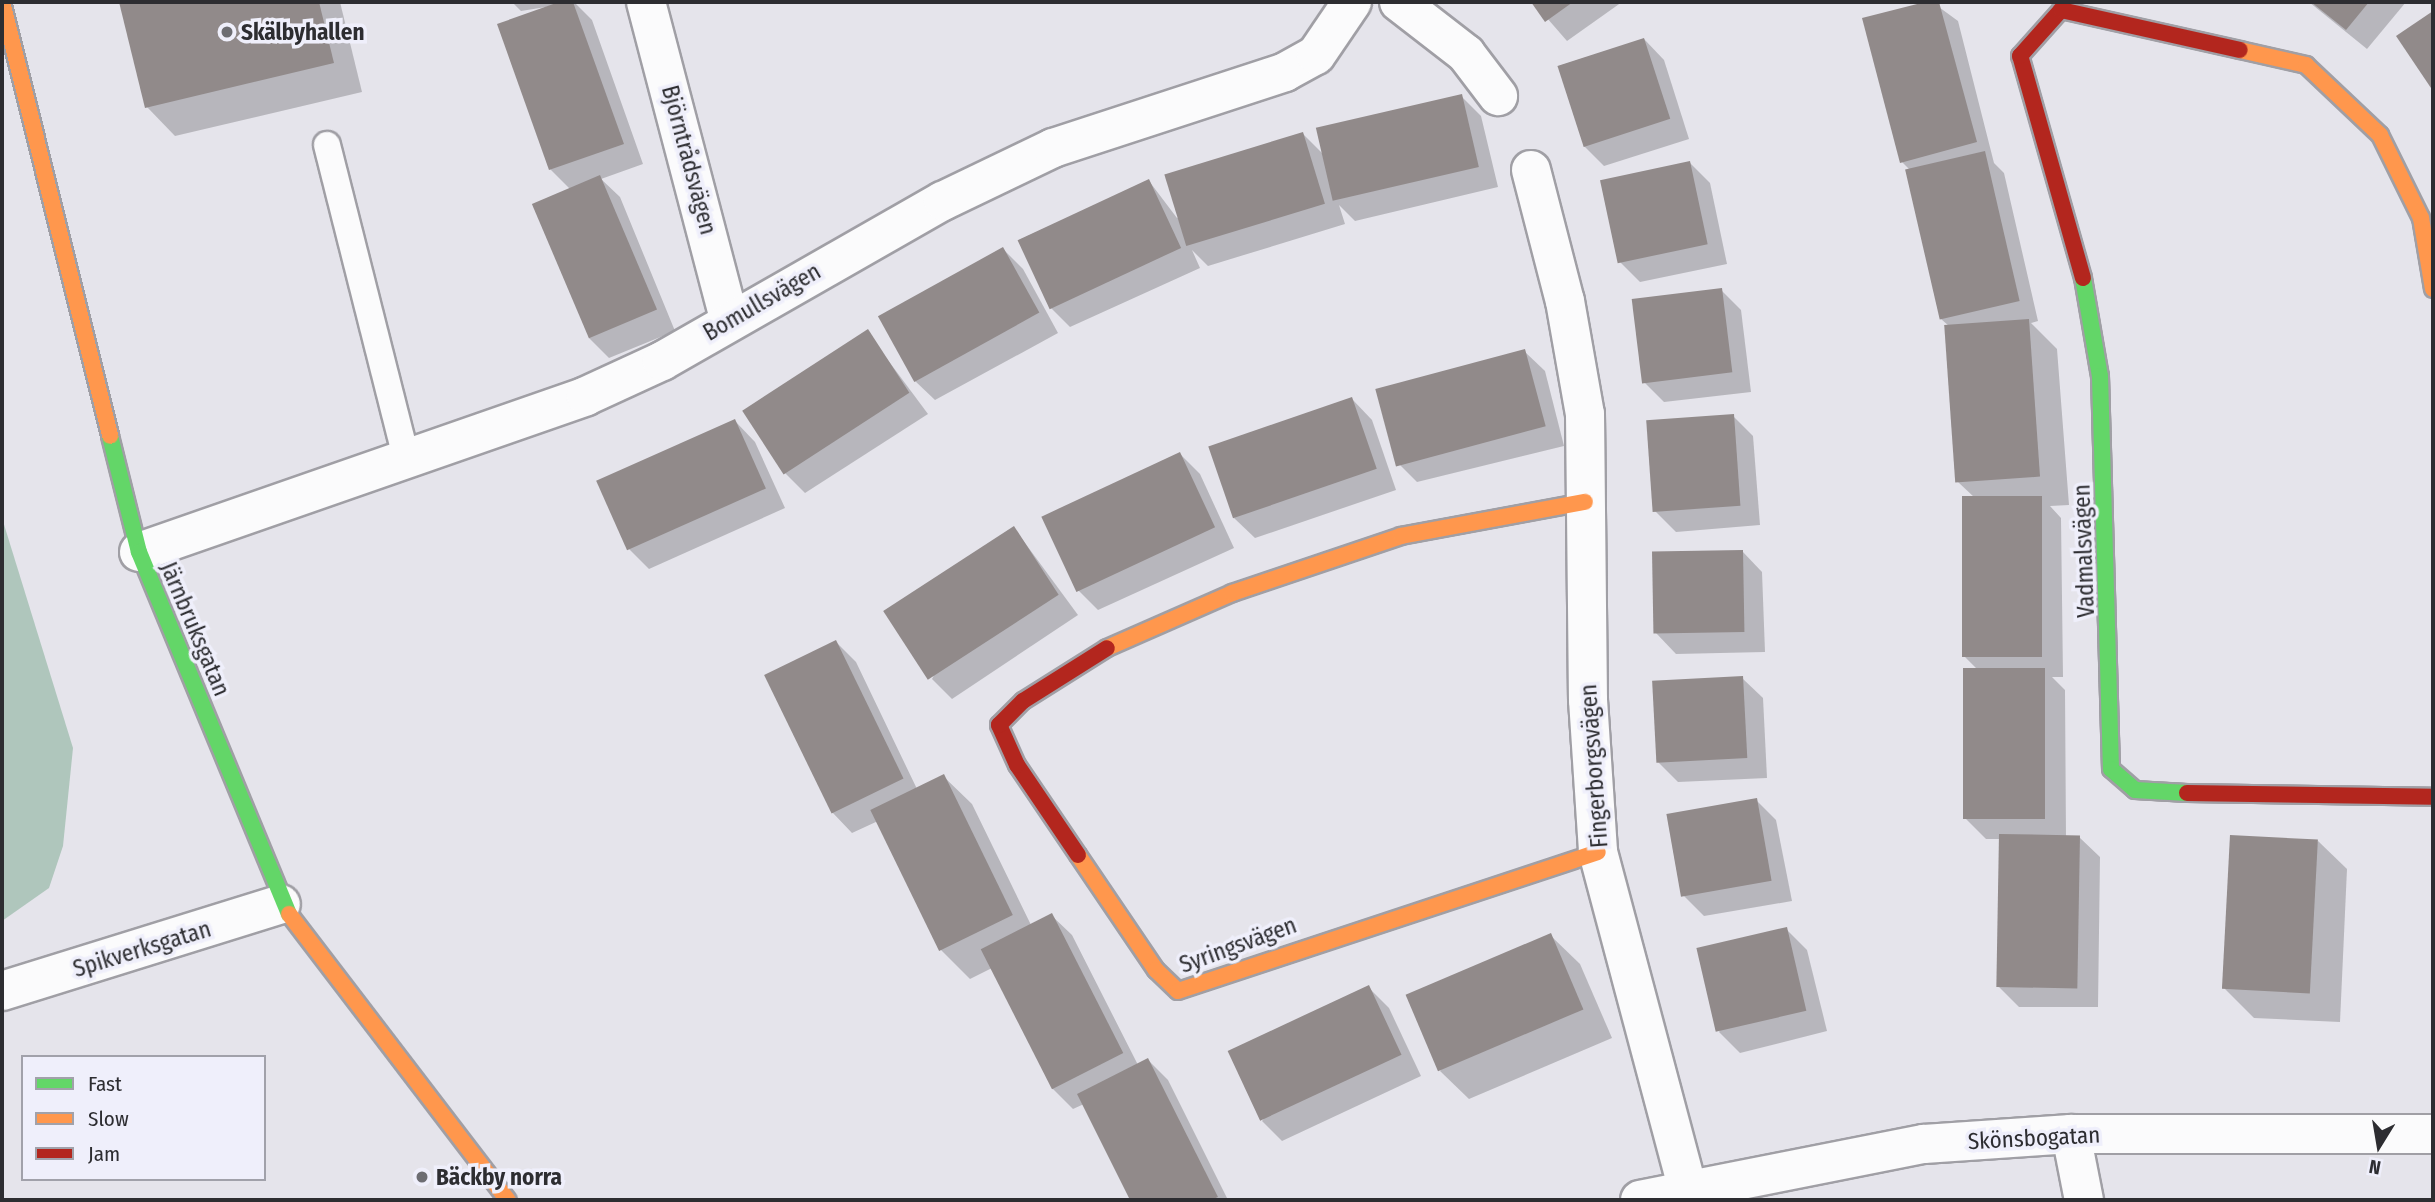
<!DOCTYPE html>
<html>
<head>
<meta charset="utf-8">
<style>
	body { margin:0 }
	#map { position:relative; width:2435px; height:1202px; overflow:hidden; background:#e5e4eb; font-family:"Fira Sans Condensed",sans-serif }
	div>[style] { position:absolute }
	.forest>* { inset:0; background:#afc6bc }
	.shadow>* { inset:0; background:#0003 }
	.building>* { inset:0; background:#918a8a; transform-origin:0 0 }
	.roads { filter:drop-shadow(2px 0 #a09fa5) drop-shadow(-2px 0 #a09fa5) drop-shadow(0 2px #a09fa5) drop-shadow(0 -2px #a09fa5) }
	.lane>* { height:26px; margin:-13px; padding:0 13px; transform-origin:13px; border-radius:13px; background:#fbfbfc }
	.street>* { height:38px; margin:-19px; padding:0 19px; transform-origin:19px; border-radius:19px; background:#fbfbfc }
	.fast>* { height:16px; margin:-8px; padding:0 8px; transform-origin:8px; border-radius:8px; background:#63d668 }
	.slow>* { height:16px; margin:-8px; padding:0 8px; transform-origin:8px; border-radius:8px; background:#ff974d }
	.jam>* { height:16px; margin:-8px; padding:0 8px; transform-origin:8px; border-radius:8px; background:#b3261e }
	.dots>* { width:19px; height:19px; translate:-50% -50%; box-sizing:border-box; border:4px solid #efeffb; border-radius:50% }
	span { translate:-50% -50%; white-space:nowrap; text-align:center; line-height:1.15; -webkit-text-stroke:7px #efeffb; paint-order:stroke }
	.poi-label { font-size:23px; color:#2d2d31; font-weight:700 }
	.left { translate:0 -50%; text-align:left }
	.street-label { font-size:23px; color:#2d2d31 }
	.frame { position:absolute; inset:0; border:4px solid #2d2d31; pointer-events:none }
	.legend { position:absolute; left:21px; top:1055px; width:245px; height:126px; box-sizing:border-box; background:#efeffb; border:2px solid #a1a1aa; margin:0; padding:9px 12px; list-style:none; font-size:21px; color:#2d2d31 }
	.legend li { display:flex; align-items:center; gap:14px; height:35px }
	.legend b { width:35px; border:2px solid #a1a1aa }
	.north { position:absolute; left:2344px; top:1111px; width:70px; height:70px; -webkit-text-stroke:5px #efeffb; paint-order:stroke; rotate:191deg; font-size:19px; font-weight:700; line-height:28px; text-align:center; color:#2d2d31 }
	.north::after { content:''; display:block; margin:auto; width:24px; height:32px; background:#2d2d31; clip-path:polygon(50% 0,100% 100%,50% 72%,0 100%) }
</style>
</head>
<body>
<div id="map">
	<div class="forest">
		<div style="clip-path:polygon(2px 518px,73px 748px,63px 846px,49px 888px,2px 921px)"></div>
	</div>
	<div class="shadow">
		<div style="clip-path:polygon(121px 2px,340px 2px,362px 92px,175px 136px,147px 107px)"></div>
		<div style="clip-path:polygon(512px 2px,574px 2px,592px 20px,643px 164px,601px 179px,620px 197px,675px 331px,609px 358px,589px 338px,570px 189px,550px 169px,552px 6px,521px 11px)"></div>
		<div style="clip-path:polygon(1533px 2px,1622px 2px,1567px 41px)"></div>
		<div style="clip-path:polygon(1932px 2px,1958px 21px,1994px 163px,2004px 173px,2038px 321px,2031px 323px,2057px 349px,2069px 505px,2050px 506px,2061px 518px,2063px 677px,2052px 677px,2065px 690px,2066px 837px,2079px 837px,2100px 857px,2098px 1007px,2019px 1007px,1999px 987px,2001px 839px,1986px 839px,1965px 818px,1978px 670px,1965px 657px,1975px 498px,1958px 482px,1949px 326px,1941px 319px,1910px 170px,1902px 162px,1864px 19px)"></div>
		<div style="clip-path:polygon(2309px 2px,2406px 2px,2367px 49px)"></div>
		<div style="clip-path:polygon(1644px 39px,1664px 60px,1689px 139px,1604px 166px,1584px 146px,1559px 66px)"></div>
		<div style="clip-path:polygon(1461px 96px,1481px 116px,1498px 187px,1355px 221px,1339px 205px,1345px 224px,1208px 266px,1192px 250px,1200px 268px,1070px 327px,1050px 307px,1019px 240px,1149px 181px,1177px 218px,1303px 134px,1324px 155px)"></div>
		<div style="clip-path:polygon(1690px 163px,1710px 183px,1727px 264px,1640px 282px,1620px 262px)"></div>
		<div style="clip-path:polygon(1003px 249px,1023px 269px,1058px 333px,935px 400px,914px 380px)"></div>
		<div style="clip-path:polygon(1721px 290px,1741px 310px,1751px 392px,1664px 402px,1644px 382px)"></div>
		<div style="clip-path:polygon(867px 332px,928px 414px,805px 493px,785px 473px)"></div>
		<div style="clip-path:polygon(1524px 351px,1545px 371px,1564px 446px,1417px 482px,1397px 462px)"></div>
		<div style="clip-path:polygon(1352px 399px,1372px 420px,1396px 490px,1255px 538px,1234px 518px)"></div>
		<div style="clip-path:polygon(1733px 416px,1753px 436px,1760px 525px,1676px 532px,1655px 511px)"></div>
		<div style="clip-path:polygon(735px 421px,755px 442px,785px 508px,649px 569px,629px 549px)"></div>
		<div style="clip-path:polygon(1180px 454px,1200px 474px,1234px 548px,1098px 610px,1078px 590px)"></div>
		<div style="clip-path:polygon(1014px 528px,1078px 615px,952px 699px,932px 679px)"></div>
		<div style="clip-path:polygon(1742px 551px,1762px 572px,1765px 652px,1676px 654px,1656px 633px)"></div>
		<div style="clip-path:polygon(836px 642px,856px 662px,917px 789px,943px 776px,972px 804px,1031px 925px,1051px 915px,1072px 935px,1138px 1065px,1148px 1060px,1168px 1080px,1228px 1200px,1132px 1200px,1084px 1104px,1073px 1109px,1053px 1089px,992px 968px,970px 979px,941px 950px,878px 821px,852px 833px,832px 812px)"></div>
		<div style="clip-path:polygon(1742px 678px,1763px 698px,1767px 778px,1678px 782px,1658px 762px)"></div>
		<div style="clip-path:polygon(1756px 800px,1776px 820px,1792px 901px,1704px 916px,1684px 896px)"></div>
		<div style="clip-path:polygon(2318px 841px,2347px 869px,2340px 1022px,2254px 1018px,2225px 989px)"></div>
		<div style="clip-path:polygon(1786px 929px,1807px 950px,1827px 1031px,1740px 1053px,1719px 1032px)"></div>
		<div style="clip-path:polygon(1551px 936px,1580px 964px,1612px 1038px,1469px 1099px,1440px 1071px)"></div>
		<div style="clip-path:polygon(1369px 988px,1389px 1008px,1421px 1076px,1282px 1141px,1262px 1121px)"></div>
	</div>
	<div class="building">
		<div style="clip-path:polygon(119px 2px,319px 2px,334px 63px,145px 108px)"></div>
		<div style="clip-path:polygon(559px 2px,573px 2px,624px 144px,549px 170px,497px 24px)"></div>
		<div style="clip-path:polygon(1531px 2px,1573px 2px,1545px 22px)"></div>
		<div style="clip-path:polygon(1925px 2px,1939px 2px,1977px 142px,1900px 163px,1862px 18px)"></div>
		<div style="clip-path:polygon(2311px 2px,2369px 2px,2346px 30px)"></div>
		<div style="clip-path:polygon(2433px 11px,2433px 91px,2396px 36px)"></div>
		<div style="left:1644px;top:38px;width:85px;height:91px;rotate:72deg"></div>
		<div style="left:1462px;top:94px;width:75px;height:150px;rotate:77deg"></div>
		<div style="left:1303px;top:132px;width:75px;height:145px;rotate:73deg"></div>
		<div style="left:1985px;top:151px;width:154px;height:82px;rotate:77deg"></div>
		<div style="left:1690px;top:161px;width:85px;height:92px;rotate:78deg"></div>
		<div style="left:600px;top:175px;width:146px;height:74px;rotate:67deg"></div>
		<div style="left:1149px;top:179px;width:76px;height:145px;rotate:65deg"></div>
		<div style="left:1003px;top:247px;width:75px;height:143px;rotate:61deg"></div>
		<div style="left:1722px;top:288px;width:85px;height:91px;rotate:83deg"></div>
		<div style="left:2029px;top:319px;width:158px;height:85px;rotate:86deg"></div>
		<div style="left:868px;top:329px;width:76px;height:150px;rotate:57deg"></div>
		<div style="left:1525px;top:349px;width:80px;height:155px;rotate:75deg"></div>
		<div style="left:1352px;top:397px;width:76px;height:152px;rotate:71deg"></div>
		<div style="left:1734px;top:414px;width:92px;height:88px;rotate:86deg"></div>
		<div style="left:735px;top:419px;width:76px;height:152px;rotate:66deg"></div>
		<div style="left:1180px;top:452px;width:83px;height:153px;rotate:65deg"></div>
		<div style="left:2042px;top:496px;width:161px;height:80px;rotate:90deg"></div>
		<div style="left:1014px;top:526px;width:82px;height:156px;rotate:57deg"></div>
		<div style="left:1743px;top:550px;width:82px;height:91px;rotate:89deg"></div>
		<div style="left:836px;top:640px;width:154px;height:80px;rotate:64deg"></div>
		<div style="left:1963px;top:668px;width:82px;height:151px"></div>
		<div style="left:1743px;top:676px;width:82px;height:91px;rotate:87deg"></div>
		<div style="left:944px;top:774px;width:157px;height:82px;rotate:64deg"></div>
		<div style="left:1757px;top:798px;width:84px;height:92px;rotate:80deg"></div>
		<div style="left:1999px;top:834px;width:81px;height:153px;rotate:1deg"></div>
		<div style="left:2230px;top:835px;width:88px;height:154px;rotate:3deg"></div>
		<div style="left:1052px;top:913px;width:157px;height:80px;rotate:63deg"></div>
		<div style="left:1787px;top:927px;width:86px;height:93px;rotate:77deg"></div>
		<div style="left:1551px;top:933px;width:83px;height:158px;rotate:67deg"></div>
		<div style="left:1369px;top:985px;width:77px;height:156px;rotate:65deg"></div>
		<div style="clip-path:polygon(1148px 1058px,1218px 1197px,1211px 1200px,1130px 1200px,1077px 1094px)"></div>
	</div>
	<div class="roads">
		<div class="lane">
			<div style="left:327px;top:145px;width:322px;rotate:75.8deg"></div>
		</div>
		<div class="street">
			<div style="left:646px;top:2px;width:328px;rotate:75.3deg"></div>
			<div style="left:1399px;top:2px;width:85px;rotate:37.8deg"></div>
			<div style="left:1466px;top:54px;width:53px;rotate:52.7deg"></div>
			<div style="left:1531px;top:170px;width:135px;rotate:75.5deg"></div>
			<div style="left:1565px;top:301px;width:115px;rotate:80deg"></div>
			<div style="left:1585px;top:414px;width:286px;rotate:89.4deg"></div>
			<div style="left:1588px;top:700px;width:152px;rotate:86.2deg"></div>
			<div style="left:1598px;top:852px;width:347px;rotate:75.1deg"></div>
			<div style="left:139px;top:552px;width:473px;rotate:-19.2deg"></div>
			<div style="left:586px;top:396px;width:84px;rotate:-24.7deg"></div>
			<div style="left:662px;top:361px;width:323px;rotate:-29.7deg"></div>
			<div style="left:943px;top:201px;width:122px;rotate:-25.7deg"></div>
			<div style="left:1053px;top:148px;width:244px;rotate:-18.1deg"></div>
			<div style="left:1285px;top:72px;width:35px;rotate:-29deg"></div>
			<div style="left:1316px;top:55px;width:64px;rotate:-55.8deg"></div>
			<div style="left:2px;top:991px;width:292px;rotate:-17.3deg"></div>
			<div style="left:2071px;top:1134px;width:67px;rotate:78.9deg"></div>
			<div style="left:1640px;top:1200px;width:289px;rotate:-11.2deg"></div>
			<div style="left:1924px;top:1144px;width:147px;rotate:-3.9deg"></div>
			<div style="left:2071px;top:1134px;width:362px"></div>
		</div>
		<div class="fast">
			<div style="left:2083px;top:278px;width:99px;rotate:80.2deg"></div>
			<div style="left:2100px;top:376px;width:393px;rotate:88.4deg"></div>
			<div style="left:2111px;top:769px;width:32px;rotate:41deg"></div>
			<div style="left:2135px;top:790px;width:52px;rotate:3.3deg"></div>
			<div style="left:110px;top:436px;width:120px;rotate:76deg"></div>
			<div style="left:139px;top:552px;width:392px;rotate:67.5deg"></div>
		</div>
		<div class="slow">
			<div style="left:2px;top:2px;width:447px;rotate:76deg"></div>
			<div style="left:2240px;top:50px;width:68px;rotate:12.8deg"></div>
			<div style="left:2306px;top:65px;width:102px;rotate:43.4deg"></div>
			<div style="left:2380px;top:135px;width:93px;rotate:63.7deg"></div>
			<div style="left:2421px;top:218px;width:72px;rotate:80.4deg"></div>
			<div style="left:1107px;top:648px;width:137px;rotate:-23.7deg"></div>
			<div style="left:1232px;top:593px;width:178px;rotate:-18.6deg"></div>
			<div style="left:1401px;top:536px;width:187px;rotate:-10.5deg"></div>
			<div style="left:1078px;top:855px;width:139px;rotate:55.9deg"></div>
			<div style="left:1156px;top:970px;width:30px;rotate:44deg"></div>
			<div style="left:1178px;top:991px;width:442px;rotate:-18.3deg"></div>
			<div style="left:289px;top:914px;width:360px;rotate:52.6deg"></div>
		</div>
		<div class="jam">
			<div style="left:2083px;top:278px;width:231px;rotate:-105.8deg"></div>
			<div style="left:2020px;top:56px;width:62px;rotate:-48.3deg"></div>
			<div style="left:2061px;top:10px;width:183px;rotate:12.6deg"></div>
			<div style="left:2187px;top:793px;width:246px;rotate:0.9deg"></div>
			<div style="left:1078px;top:855px;width:109px;rotate:-124.1deg"></div>
			<div style="left:1017px;top:765px;width:44px;rotate:-114.2deg"></div>
			<div style="left:999px;top:725px;width:34px;rotate:-45deg"></div>
			<div style="left:1023px;top:701px;width:99px;rotate:-32.2deg"></div>
		</div>
	</div>
	<div class="dots">
		<div style="left:227px;top:32px;background:#6d6d72"></div>
		<div style="left:422px;top:1177px;background:#6d6d72"></div>
	</div>
	<div class="poi-label">
		<span class="left" style="left:241px;top:32px">Skälbyhallen</span>
		<span class="left" style="left:436px;top:1177px">Bäckby norra</span>
	</div>
	<div class="street-label">
		<span style="left:689px;top:160px;rotate:75deg">Björntrådsvägen</span>
		<span style="left:762px;top:302px;rotate:-30deg">Bomullsvägen</span>
		<span style="left:2084px;top:551px;rotate:-92deg">Vadmalsvägen</span>
		<span style="left:195px;top:629px;rotate:67deg">Järnbruksgatan</span>
		<span style="left:1594px;top:766px;rotate:-94deg">Fingerborgsvägen</span>
		<span style="left:1238px;top:945px;rotate:-20deg">Syringsvägen</span>
		<span style="left:142px;top:949px;rotate:-17deg">Spikverksgatan</span>
		<span style="left:2034px;top:1138px;rotate:-3deg">Skönsbogatan</span>
	</div>
	<div class="frame"></div>
	<ul class="legend">
	<li><b style="height:9px;background:#63d668"></b>Fast</li>
	<li><b style="height:9px;background:#ff974d"></b>Slow</li>
	<li><b style="height:9px;background:#b3261e"></b>Jam</li>
	</ul>
	<div class="north">N</div>
</div>
</body>
</html>
